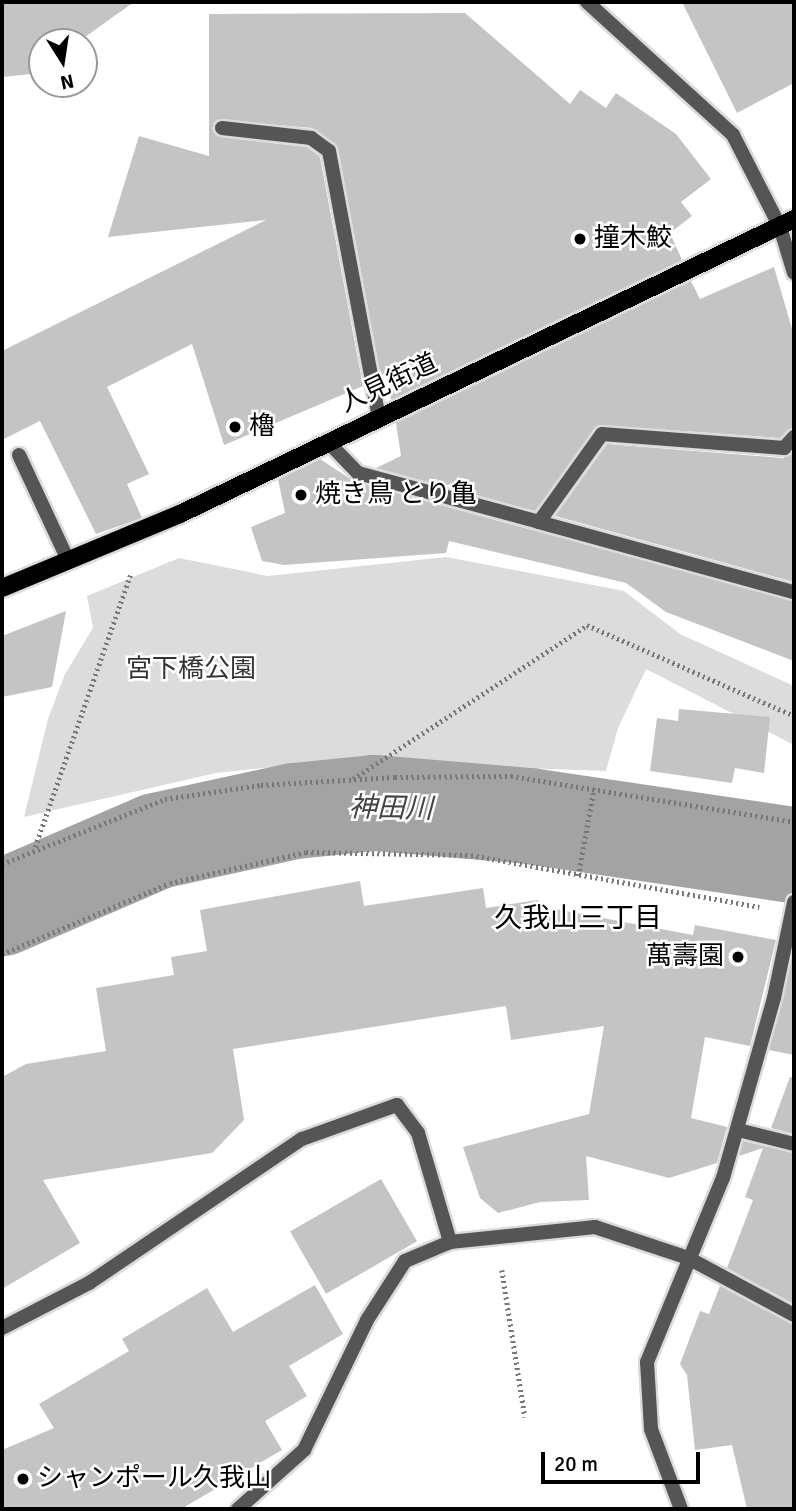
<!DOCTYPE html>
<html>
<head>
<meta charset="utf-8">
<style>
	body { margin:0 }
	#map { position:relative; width:796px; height:1511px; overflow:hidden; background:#fff; font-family:Signika,"Noto Sans JP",sans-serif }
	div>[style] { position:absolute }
	.green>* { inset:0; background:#dcdcdc }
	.river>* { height:96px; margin:-48px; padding:0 48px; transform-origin:48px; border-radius:48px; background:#a3a3a3 }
	.building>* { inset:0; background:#c4c4c4; transform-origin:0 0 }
	.path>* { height:4.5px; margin-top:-2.25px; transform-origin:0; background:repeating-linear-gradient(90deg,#777 0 2px,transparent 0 5.5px) }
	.roads { filter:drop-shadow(2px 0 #dbdbdb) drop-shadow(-2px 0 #dbdbdb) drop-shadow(0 2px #dbdbdb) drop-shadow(0 -2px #dbdbdb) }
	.service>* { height:14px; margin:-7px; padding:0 7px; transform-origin:7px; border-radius:7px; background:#555 }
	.minor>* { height:14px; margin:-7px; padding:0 7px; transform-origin:7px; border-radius:7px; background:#555 }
	.tertiary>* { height:14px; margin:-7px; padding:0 7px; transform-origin:7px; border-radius:7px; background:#555 }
	.primary>* { height:18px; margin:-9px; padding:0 9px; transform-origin:9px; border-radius:9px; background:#000 }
	.dots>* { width:19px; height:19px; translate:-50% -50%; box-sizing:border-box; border:4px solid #fff; border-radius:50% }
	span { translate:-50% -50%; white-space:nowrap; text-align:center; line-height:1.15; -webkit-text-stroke:5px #fff; paint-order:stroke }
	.poi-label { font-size:26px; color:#000 }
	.left { translate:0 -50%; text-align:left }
	.right { translate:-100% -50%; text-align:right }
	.street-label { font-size:26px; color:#000 }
	.park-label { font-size:26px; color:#333 }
	.water-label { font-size:28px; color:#444; font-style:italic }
	.neighbourhood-label { font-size:28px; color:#000 }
	.frame { position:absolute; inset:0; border:4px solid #000; pointer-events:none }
	.north { position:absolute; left:28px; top:28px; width:70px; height:70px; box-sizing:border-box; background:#fff; border:2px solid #999; border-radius:50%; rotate:168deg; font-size:19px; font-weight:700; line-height:28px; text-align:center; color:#000 }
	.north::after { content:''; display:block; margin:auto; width:24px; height:32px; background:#000; clip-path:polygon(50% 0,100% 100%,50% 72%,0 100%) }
	.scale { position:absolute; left:541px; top:1452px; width:159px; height:32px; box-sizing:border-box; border:4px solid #000; border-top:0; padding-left:9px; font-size:21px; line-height:24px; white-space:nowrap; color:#000; -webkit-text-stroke:5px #fff; paint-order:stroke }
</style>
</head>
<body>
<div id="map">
	<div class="green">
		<div style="clip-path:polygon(446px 557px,624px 591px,680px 634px,794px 686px,794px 745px,646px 669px,618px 728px,606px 771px,332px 761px,216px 773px,24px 817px,48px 719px,65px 674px,93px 628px,87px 596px,179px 558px,268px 576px)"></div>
	</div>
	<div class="river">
		<div style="left:2px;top:908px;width:169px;rotate:-23.4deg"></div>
		<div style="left:157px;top:841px;width:141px;rotate:-12.3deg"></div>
		<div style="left:295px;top:811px;width:80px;rotate:-5.7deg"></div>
		<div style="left:375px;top:803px;width:155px;rotate:4.8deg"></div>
		<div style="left:529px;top:816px;width:268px;rotate:8.4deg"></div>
	</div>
	<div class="building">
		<div style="clip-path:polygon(2px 2px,134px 2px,78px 42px,42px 42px,42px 73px,2px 77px)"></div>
		<div style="clip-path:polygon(682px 2px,794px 2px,794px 83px,737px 113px)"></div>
		<div style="clip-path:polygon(465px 13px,570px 104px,580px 90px,606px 108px,616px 93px,676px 134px,711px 179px,681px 202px,692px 216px,670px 233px,682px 260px,391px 400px,387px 375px,381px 378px,338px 148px,312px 128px,218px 120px,212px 128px,220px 137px,307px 147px,320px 157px,363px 386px,224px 445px,192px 344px,107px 387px,149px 474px,127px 484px,142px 518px,96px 534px,40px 421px,2px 440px,2px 351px,266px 220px,108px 237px,139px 136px,209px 156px,209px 14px)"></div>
		<div style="clip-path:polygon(774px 267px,794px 336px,794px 428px,780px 438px,599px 425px,535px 511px,376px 468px,401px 456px,396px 423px,691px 281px,700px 299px)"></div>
		<div style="clip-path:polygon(607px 444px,783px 458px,794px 451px,794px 582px,555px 516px)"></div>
		<div style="clip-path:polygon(320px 459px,355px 482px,794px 601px,794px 661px,666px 612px,626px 583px,449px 541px,446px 553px,284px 565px,262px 561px,251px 527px,285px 513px,278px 479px)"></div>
		<div style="clip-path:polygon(66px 611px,52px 687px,2px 697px,2px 636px)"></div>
		<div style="clip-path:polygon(679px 709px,770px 717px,764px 773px,735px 768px,732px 783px,650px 771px,657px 718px,678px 721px)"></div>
		<div style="clip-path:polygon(360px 881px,364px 906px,483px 888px,486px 908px,538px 900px,539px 906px,693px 935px,695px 925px,776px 940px,750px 1046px,705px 1037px,691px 1118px,727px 1127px,717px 1163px,669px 1178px,586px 1156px,589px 1200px,540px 1202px,498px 1213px,480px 1198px,463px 1147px,589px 1114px,604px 1026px,511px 1040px,506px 1006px,233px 1049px,244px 1120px,212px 1153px,43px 1180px,80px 1243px,2px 1289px,2px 1077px,26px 1064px,106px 1051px,96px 988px,174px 975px,171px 957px,207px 951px,200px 910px)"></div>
		<div style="clip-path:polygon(794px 948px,794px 1055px,769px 1050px)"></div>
		<div style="clip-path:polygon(790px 1077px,794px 1078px,794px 1134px,771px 1128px)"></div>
		<div style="clip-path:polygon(743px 1141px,794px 1153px,794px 1304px,727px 1268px,753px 1200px,745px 1197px,763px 1148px,739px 1156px)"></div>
		<div style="left:381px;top:1179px;width:72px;height:105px;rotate:60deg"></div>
		<div style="clip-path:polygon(315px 1285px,343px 1334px,289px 1366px,307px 1396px,265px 1421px,282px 1450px,181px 1509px,2px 1509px,2px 1450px,54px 1428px,39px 1404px,129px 1351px,122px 1339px,207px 1288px,233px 1332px)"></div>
		<div style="clip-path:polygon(720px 1286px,794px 1325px,794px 1509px,747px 1509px,732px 1445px,695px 1450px,687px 1375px,680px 1364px,700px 1311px,709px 1314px)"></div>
	</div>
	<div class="path">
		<div style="left:353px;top:779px;width:280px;rotate:-33.3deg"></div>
		<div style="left:587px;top:625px;width:226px;rotate:23.7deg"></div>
		<div style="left:35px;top:847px;width:288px;rotate:-70.7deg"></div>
		<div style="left:2px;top:864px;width:175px;rotate:-21.7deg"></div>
		<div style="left:165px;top:799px;width:97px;rotate:-8.3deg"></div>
		<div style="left:261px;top:785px;width:134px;rotate:-3.4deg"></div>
		<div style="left:395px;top:777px;width:116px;rotate:-0.5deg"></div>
		<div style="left:511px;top:776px;width:287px;rotate:9.2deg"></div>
		<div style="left:578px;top:876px;width:89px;rotate:-79.7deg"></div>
		<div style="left:2px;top:954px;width:182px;rotate:-22.9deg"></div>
		<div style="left:170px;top:883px;width:139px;rotate:-12.8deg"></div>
		<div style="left:306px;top:852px;width:165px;rotate:1deg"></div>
		<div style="left:471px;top:855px;width:293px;rotate:10.2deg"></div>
		<div style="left:502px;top:1270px;width:149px;rotate:81.1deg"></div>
	</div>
	<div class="roads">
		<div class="service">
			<div style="left:327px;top:441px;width:45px;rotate:45.9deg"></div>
			<div style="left:358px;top:473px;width:188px;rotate:15.1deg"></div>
			<div style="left:539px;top:522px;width:108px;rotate:-54.4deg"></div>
			<div style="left:602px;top:434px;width:183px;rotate:4.4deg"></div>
			<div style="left:784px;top:448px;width:15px;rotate:-48deg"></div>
			<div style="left:19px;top:455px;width:116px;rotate:65deg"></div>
			<div style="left:539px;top:522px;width:264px;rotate:15.4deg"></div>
			<div style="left:738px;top:1130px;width:58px;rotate:14deg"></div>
		</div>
		<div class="minor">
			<div style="left:587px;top:2px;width:197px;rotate:42.3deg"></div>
			<div style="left:733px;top:135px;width:103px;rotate:62.9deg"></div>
			<div style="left:780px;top:227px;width:48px;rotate:73.1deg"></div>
			<div style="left:222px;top:128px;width:90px;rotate:6.4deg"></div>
			<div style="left:311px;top:138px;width:22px;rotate:36deg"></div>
			<div style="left:329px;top:151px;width:273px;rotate:79.4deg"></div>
			<div style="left:2px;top:1328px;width:98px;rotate:-27.3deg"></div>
			<div style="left:89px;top:1283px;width:257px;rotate:-34.1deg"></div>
			<div style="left:302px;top:1139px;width:101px;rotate:-19.7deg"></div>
			<div style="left:397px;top:1105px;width:35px;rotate:53deg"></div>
			<div style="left:418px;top:1133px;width:114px;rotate:73.6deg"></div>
			<div style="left:238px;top:1509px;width:89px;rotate:-41.8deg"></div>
			<div style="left:304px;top:1450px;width:144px;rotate:-64.1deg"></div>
			<div style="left:367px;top:1320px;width:70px;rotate:-57.2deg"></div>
			<div style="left:405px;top:1261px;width:49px;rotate:-22.9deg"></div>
			<div style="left:450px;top:1242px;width:146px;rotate:-5.9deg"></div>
			<div style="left:595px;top:1227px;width:98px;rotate:18.4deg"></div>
			<div style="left:688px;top:1258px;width:120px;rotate:28.3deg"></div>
		</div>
		<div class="tertiary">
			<div style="left:681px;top:1509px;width:85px;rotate:-110.6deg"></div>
			<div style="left:651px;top:1429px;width:67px;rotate:-93.4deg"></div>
			<div style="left:647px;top:1362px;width:199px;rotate:-67.6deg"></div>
			<div style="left:723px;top:1178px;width:187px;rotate:-74.2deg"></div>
			<div style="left:774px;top:998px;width:98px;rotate:-78.2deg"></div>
		</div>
		<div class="primary">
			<div style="left:2px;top:588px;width:193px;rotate:-22.6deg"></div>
			<div style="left:180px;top:514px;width:681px;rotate:-25.66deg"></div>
		</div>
	</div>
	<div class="dots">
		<div style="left:580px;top:239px;background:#000"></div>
		<div style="left:235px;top:427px;background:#000"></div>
		<div style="left:301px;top:495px;background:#000"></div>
		<div style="left:738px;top:957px;background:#000"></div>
		<div style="left:23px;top:1479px;background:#000"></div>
	</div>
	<div class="poi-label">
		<span class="left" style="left:594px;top:239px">撞木鮫</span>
		<span class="left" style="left:249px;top:427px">櫓</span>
		<span class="left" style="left:315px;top:495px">焼き鳥 とり亀</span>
		<span class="right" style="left:724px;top:957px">萬壽園</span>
		<span class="left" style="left:37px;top:1479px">シャンポール久我山</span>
	</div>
	<div class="street-label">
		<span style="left:389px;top:384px;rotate:-25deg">人見街道</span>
	</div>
	<div class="park-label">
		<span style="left:191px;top:670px">宮下橋公園</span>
	</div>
	<div class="water-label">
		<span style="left:391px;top:808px;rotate:1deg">神田川</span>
	</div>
	<div class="neighbourhood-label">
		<span style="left:578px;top:918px">久我山三丁目</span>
	</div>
	<div class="frame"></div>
	<div class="north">N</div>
	<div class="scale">20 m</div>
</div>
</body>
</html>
